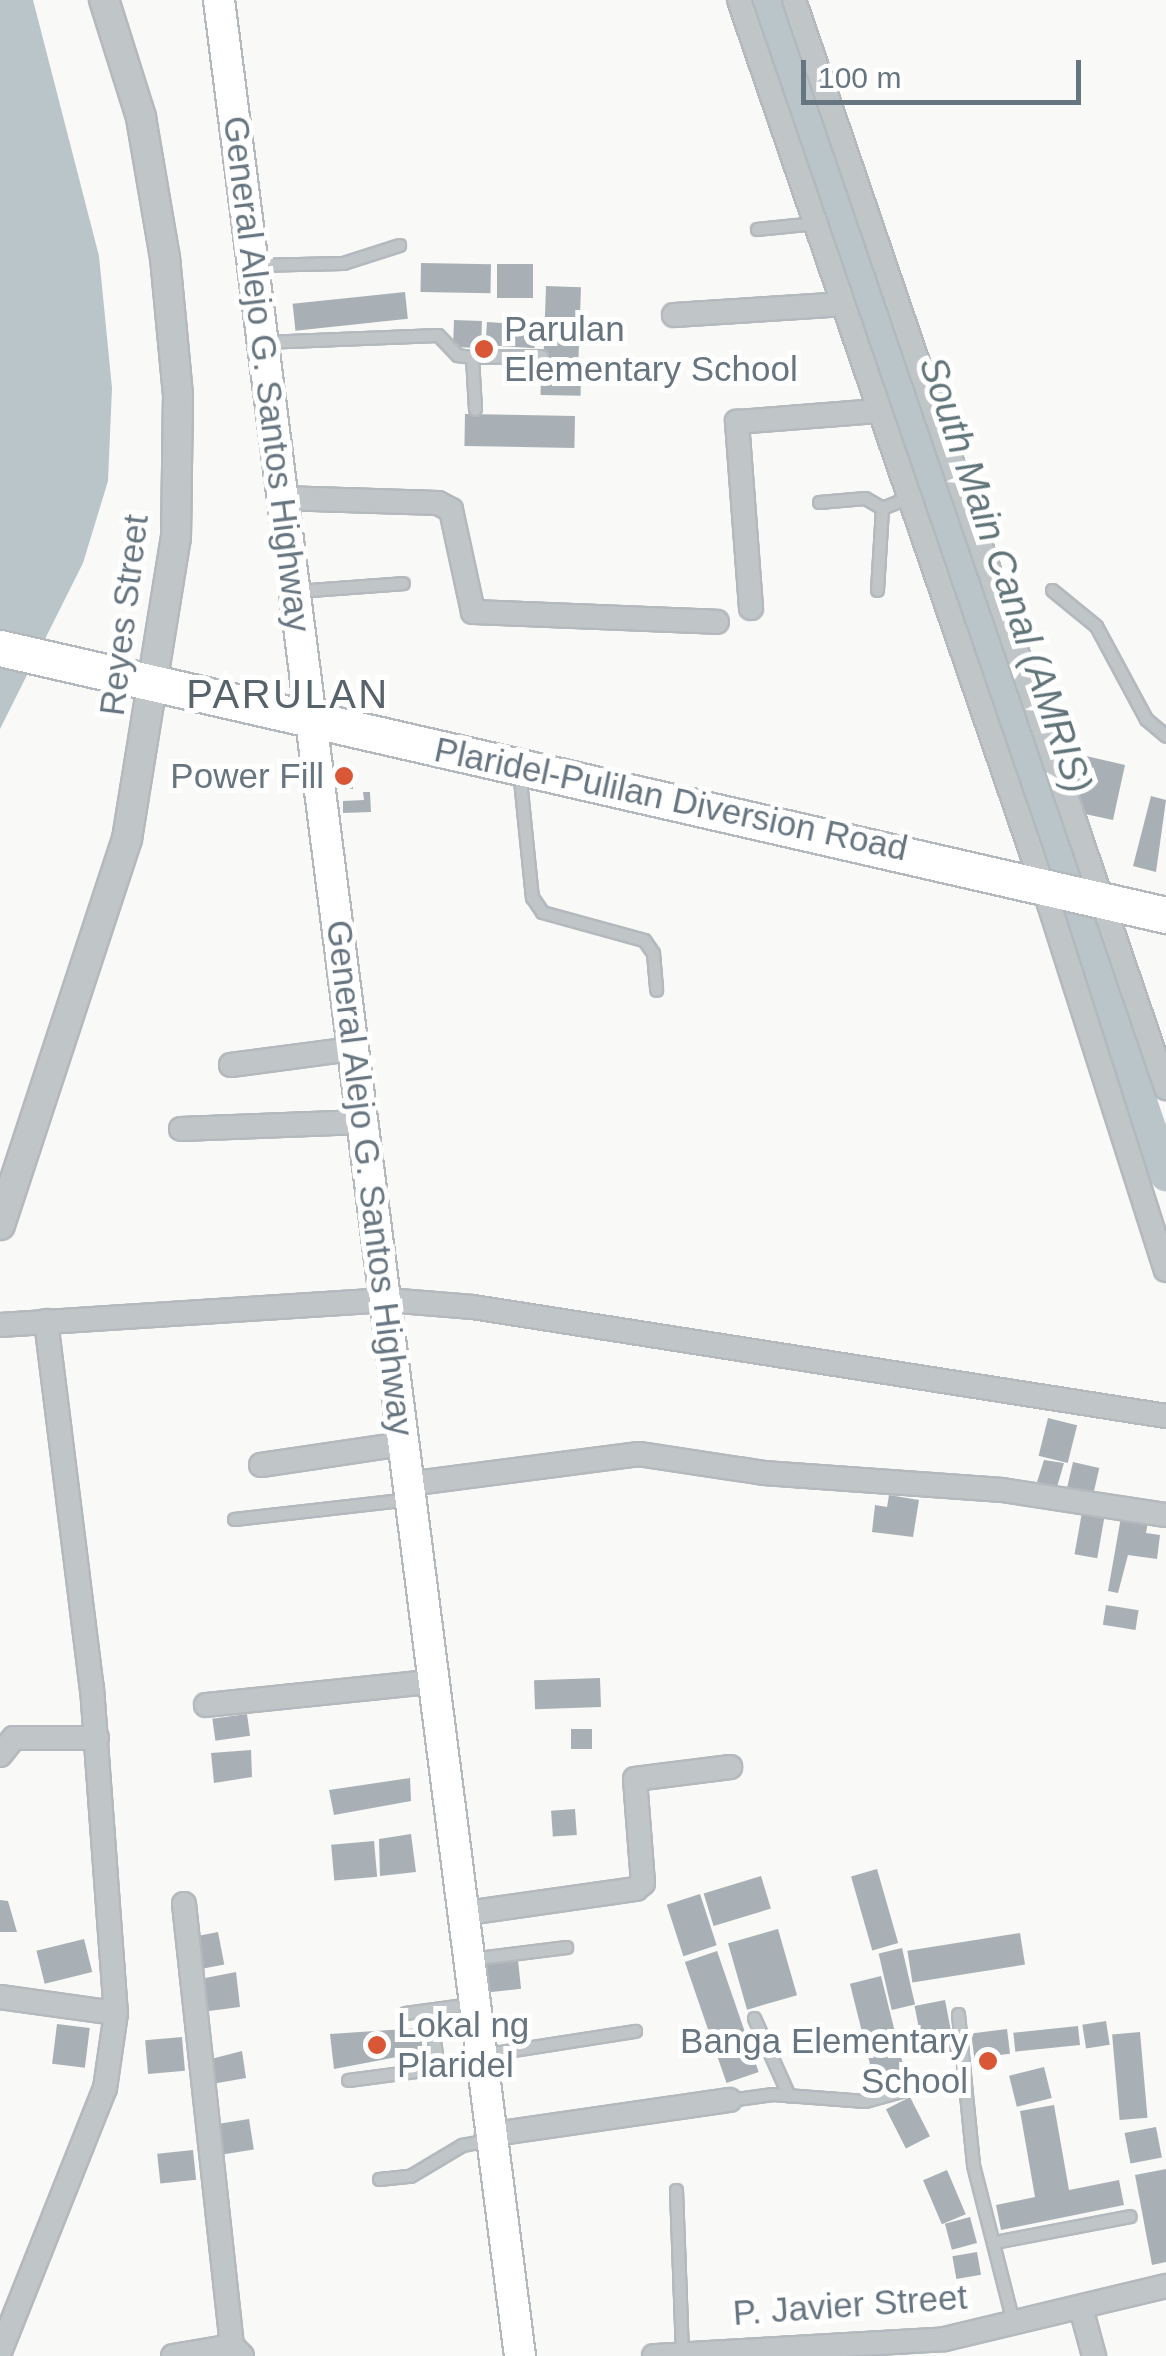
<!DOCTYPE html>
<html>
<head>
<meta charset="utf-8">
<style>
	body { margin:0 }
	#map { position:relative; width:1166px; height:2356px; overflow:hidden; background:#f9f9f7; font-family:Helvetica,sans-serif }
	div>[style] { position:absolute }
	.water>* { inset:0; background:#b9c5c8 }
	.river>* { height:32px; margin:-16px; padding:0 16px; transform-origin:16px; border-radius:16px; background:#b9c5c8 }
	.building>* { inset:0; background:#a8b0b6; transform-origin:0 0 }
	.roads { filter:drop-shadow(2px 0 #b3b9bd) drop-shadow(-2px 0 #b3b9bd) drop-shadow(0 2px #b3b9bd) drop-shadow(0 -2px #b3b9bd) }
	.service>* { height:11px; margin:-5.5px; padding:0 5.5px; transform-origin:5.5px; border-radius:5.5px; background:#c0c5c8 }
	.minor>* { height:22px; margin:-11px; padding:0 11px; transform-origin:11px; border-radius:11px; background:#c0c5c8 }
	.tertiary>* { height:28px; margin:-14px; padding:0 14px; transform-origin:14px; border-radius:14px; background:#c0c5c8 }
	.secondary>* { height:30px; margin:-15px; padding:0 15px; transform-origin:15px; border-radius:15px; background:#fff }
	.trunk>* { height:35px; margin:-17.5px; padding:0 17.5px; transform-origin:17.5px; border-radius:17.5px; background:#fff }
	.dots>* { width:28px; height:28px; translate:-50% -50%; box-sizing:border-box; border:5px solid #fff; border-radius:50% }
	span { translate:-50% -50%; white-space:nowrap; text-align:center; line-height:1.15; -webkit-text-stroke:10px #fff; paint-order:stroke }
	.poi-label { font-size:35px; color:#667580 }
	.left { translate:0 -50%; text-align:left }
	.right { translate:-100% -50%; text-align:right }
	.street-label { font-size:35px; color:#667580 }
	.water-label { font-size:38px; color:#60747a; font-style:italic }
	.quarter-label { font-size:40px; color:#57636b; letter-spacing:2.5px }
	.scale { position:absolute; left:801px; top:60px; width:280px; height:45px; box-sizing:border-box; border:5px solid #667580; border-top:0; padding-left:12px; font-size:30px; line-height:35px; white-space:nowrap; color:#667580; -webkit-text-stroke:8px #fff; paint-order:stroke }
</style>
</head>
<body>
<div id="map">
	<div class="water">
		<div style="clip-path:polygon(0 0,33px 0,99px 256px,112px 388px,108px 481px,83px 563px,0 729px)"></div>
	</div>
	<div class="river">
		<div style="left:768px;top:0;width:1241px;rotate:71.29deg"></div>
	</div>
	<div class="building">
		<div style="left:421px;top:263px;width:70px;height:29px;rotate:1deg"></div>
		<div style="left:533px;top:264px;width:34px;height:36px;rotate:90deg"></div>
		<div style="left:546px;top:286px;width:35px;height:81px;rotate:2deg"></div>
		<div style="left:405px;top:292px;width:27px;height:113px;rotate:84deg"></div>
		<div style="left:454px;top:320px;width:28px;height:27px;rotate:2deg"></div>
		<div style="left:487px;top:322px;width:49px;height:23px;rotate:4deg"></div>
		<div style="left:541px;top:370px;width:40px;height:25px;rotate:1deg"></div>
		<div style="left:465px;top:414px;width:110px;height:32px;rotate:1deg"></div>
		<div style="clip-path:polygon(1069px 752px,1125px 765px,1113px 820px,1071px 811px,1077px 787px,1061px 783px)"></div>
		<div style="left:336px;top:770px;width:17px;height:19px"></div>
		<div style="clip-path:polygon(363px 792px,370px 792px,371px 812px,343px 813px,343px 801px,364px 800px)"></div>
		<div style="clip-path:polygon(1151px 796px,1166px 800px,1156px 872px,1133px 866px)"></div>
		<div style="left:1048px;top:1418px;width:30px;height:39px;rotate:14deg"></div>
		<div style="clip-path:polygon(1044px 1460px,1064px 1463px,1057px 1487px,1037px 1482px)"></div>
		<div style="left:1073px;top:1462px;width:27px;height:32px;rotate:13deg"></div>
		<div style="clip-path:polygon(889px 1495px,919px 1500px,913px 1537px,872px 1532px,875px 1505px,887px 1507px)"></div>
		<div style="left:1082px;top:1512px;width:23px;height:43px;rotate:10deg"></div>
		<div style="clip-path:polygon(1121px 1517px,1148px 1521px,1146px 1533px,1160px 1535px,1157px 1559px,1128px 1555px,1118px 1593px,1108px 1591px)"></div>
		<div style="left:1106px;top:1605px;width:33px;height:20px;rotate:9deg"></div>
		<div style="left:600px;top:1678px;width:29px;height:66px;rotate:88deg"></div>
		<div style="left:247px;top:1714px;width:22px;height:35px;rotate:82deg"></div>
		<div style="left:571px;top:1729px;width:21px;height:20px"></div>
		<div style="clip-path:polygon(251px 1750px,252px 1777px,214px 1783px,211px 1753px)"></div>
		<div style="clip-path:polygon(410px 1778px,411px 1801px,334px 1815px,329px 1790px)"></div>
		<div style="left:575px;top:1809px;width:26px;height:24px;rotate:86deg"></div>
		<div style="clip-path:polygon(411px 1834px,416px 1872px,380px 1876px,379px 1839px)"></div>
		<div style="left:374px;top:1841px;width:36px;height:43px;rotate:85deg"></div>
		<div style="left:877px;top:1869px;width:77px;height:27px;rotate:74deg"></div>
		<div style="left:761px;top:1876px;width:34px;height:60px;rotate:73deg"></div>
		<div style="left:700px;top:1894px;width:54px;height:35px;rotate:72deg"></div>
		<div style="clip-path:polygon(0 1900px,8px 1901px,17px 1932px,0 1932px)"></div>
		<div style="left:778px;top:1929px;width:69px;height:52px;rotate:74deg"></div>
		<div style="left:218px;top:1932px;width:33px;height:25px;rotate:79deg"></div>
		<div style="left:1020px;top:1933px;width:32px;height:114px;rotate:81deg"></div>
		<div style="left:84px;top:1939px;width:34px;height:49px;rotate:76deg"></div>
		<div style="left:902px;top:1948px;width:58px;height:24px;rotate:77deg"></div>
		<div style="left:717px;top:1951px;width:128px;height:34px;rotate:71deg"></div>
		<div style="left:518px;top:1960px;width:29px;height:39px;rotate:84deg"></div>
		<div style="clip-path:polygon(236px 1972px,240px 2007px,201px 2012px,200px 1979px)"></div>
		<div style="left:881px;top:1976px;width:109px;height:32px;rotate:76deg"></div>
		<div style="left:945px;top:2000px;width:52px;height:31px;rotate:79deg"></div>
		<div style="left:1106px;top:2021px;width:24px;height:24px;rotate:81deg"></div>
		<div style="left:57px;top:2024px;width:33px;height:40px;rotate:7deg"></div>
		<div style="left:1078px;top:2026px;width:19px;height:65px;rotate:84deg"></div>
		<div style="clip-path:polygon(420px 2028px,423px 2052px,334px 2069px,330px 2034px)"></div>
		<div style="left:1007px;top:2029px;width:25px;height:36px;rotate:83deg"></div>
		<div style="left:1140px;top:2032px;width:86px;height:28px;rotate:85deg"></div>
		<div style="left:182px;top:2037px;width:34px;height:37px;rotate:85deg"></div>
		<div style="clip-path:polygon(242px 2051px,246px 2078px,212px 2084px,211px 2059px)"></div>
		<div style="left:1044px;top:2067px;width:32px;height:36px;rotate:76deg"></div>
		<div style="left:910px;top:2097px;width:44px;height:27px;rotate:63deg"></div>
		<div style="clip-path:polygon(1054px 2105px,1069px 2190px,1119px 2180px,1124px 2205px,1001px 2230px,996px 2205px,1035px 2197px,1020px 2111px)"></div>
		<div style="left:249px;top:2119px;width:31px;height:35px;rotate:81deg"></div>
		<div style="left:1156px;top:2127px;width:31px;height:32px;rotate:79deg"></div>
		<div style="left:193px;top:2150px;width:30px;height:36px;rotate:84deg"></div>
		<div style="clip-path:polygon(1166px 2169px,1166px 2262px,1152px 2265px,1135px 2175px)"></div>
		<div style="left:947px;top:2170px;width:48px;height:26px;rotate:67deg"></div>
		<div style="left:970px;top:2217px;width:27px;height:26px;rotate:75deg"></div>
		<div style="left:977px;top:2252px;width:23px;height:25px;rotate:80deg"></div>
	</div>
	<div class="roads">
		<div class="service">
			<div style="left:757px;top:229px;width:58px;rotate:-5.9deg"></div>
			<div style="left:253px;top:265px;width:90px;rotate:-1.3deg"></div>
			<div style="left:343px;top:263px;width:59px;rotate:-17.8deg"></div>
			<div style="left:263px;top:342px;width:175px;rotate:-2.3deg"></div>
			<div style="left:438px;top:335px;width:28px;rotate:46deg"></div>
			<div style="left:457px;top:355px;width:15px;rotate:8deg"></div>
			<div style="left:472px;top:357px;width:52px;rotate:86.7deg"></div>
			<div style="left:472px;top:357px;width:69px;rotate:-0.8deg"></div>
			<div style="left:819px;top:502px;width:46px;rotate:-5deg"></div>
			<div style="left:865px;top:498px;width:20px;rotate:30deg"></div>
			<div style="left:877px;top:590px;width:82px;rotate:-86.5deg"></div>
			<div style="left:882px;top:508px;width:27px;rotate:-22deg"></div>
			<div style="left:1052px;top:590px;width:57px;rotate:39.3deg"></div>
			<div style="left:1096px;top:626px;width:106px;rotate:61.7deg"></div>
			<div style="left:1146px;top:719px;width:26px;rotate:40deg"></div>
			<div style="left:295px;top:591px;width:108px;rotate:-4.2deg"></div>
			<div style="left:519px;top:770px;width:128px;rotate:84.2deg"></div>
			<div style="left:532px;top:897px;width:18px;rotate:56deg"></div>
			<div style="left:542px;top:912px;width:106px;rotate:15.4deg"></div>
			<div style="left:644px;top:940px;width:16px;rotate:55deg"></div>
			<div style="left:653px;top:953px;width:37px;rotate:85deg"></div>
			<div style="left:234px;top:1519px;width:177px;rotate:-6.5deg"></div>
			<div style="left:470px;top:1959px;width:97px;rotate:-7.1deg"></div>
			<div style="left:430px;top:2010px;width:60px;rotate:82.3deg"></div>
			<div style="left:405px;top:2013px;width:67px;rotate:-7.8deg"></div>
			<div style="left:958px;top:2014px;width:152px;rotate:84.3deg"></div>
			<div style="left:973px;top:2165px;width:166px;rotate:75.7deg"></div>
			<div style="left:754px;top:2018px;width:85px;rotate:65.8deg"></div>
			<div style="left:481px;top:2055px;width:156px;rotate:-8.9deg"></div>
			<div style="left:348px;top:2080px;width:131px;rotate:-7.5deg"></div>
			<div style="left:729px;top:2100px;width:44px;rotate:-7.8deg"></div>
			<div style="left:773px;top:2094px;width:92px;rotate:4.4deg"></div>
			<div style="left:865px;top:2101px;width:49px;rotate:-15.5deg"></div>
			<div style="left:379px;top:2179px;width:31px;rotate:-6deg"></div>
			<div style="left:410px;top:2176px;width:61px;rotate:-30.8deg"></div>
			<div style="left:462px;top:2145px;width:26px;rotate:-11deg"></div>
			<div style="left:676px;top:2190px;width:163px;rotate:87.9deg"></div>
			<div style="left:994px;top:2242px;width:138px;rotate:-10.8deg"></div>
		</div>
		<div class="minor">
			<div style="left:739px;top:0;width:956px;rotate:71.07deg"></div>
			<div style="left:1049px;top:904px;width:384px;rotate:72.3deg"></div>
			<div style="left:794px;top:0;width:1150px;rotate:71.12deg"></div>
			<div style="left:674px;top:315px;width:168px;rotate:-3.7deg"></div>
			<div style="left:281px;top:498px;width:157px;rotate:1.8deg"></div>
			<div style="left:438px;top:503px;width:15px;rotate:28deg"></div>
			<div style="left:451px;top:510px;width:104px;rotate:77.8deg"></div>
			<div style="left:473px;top:612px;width:244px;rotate:2.3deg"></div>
			<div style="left:751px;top:608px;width:187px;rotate:-94.3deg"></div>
			<div style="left:737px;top:422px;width:139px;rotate:-4.5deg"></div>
			<div style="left:231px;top:1065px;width:123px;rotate:-7.5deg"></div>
			<div style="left:181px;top:1129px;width:181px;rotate:-2.2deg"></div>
			<div style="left:46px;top:1321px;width:370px;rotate:82.9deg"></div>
			<div style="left:92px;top:1688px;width:326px;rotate:85.8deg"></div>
			<div style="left:0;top:1325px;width:388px;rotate:-3.7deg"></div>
			<div style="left:387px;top:1300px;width:86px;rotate:4.7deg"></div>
			<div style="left:473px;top:1307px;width:702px;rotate:8.94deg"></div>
			<div style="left:261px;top:1465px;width:144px;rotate:-8.4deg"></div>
			<div style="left:408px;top:1484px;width:233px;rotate:-7.4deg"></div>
			<div style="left:639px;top:1454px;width:126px;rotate:8.6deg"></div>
			<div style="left:764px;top:1473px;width:239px;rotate:4.1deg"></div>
			<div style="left:1002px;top:1490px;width:166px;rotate:8.7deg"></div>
			<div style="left:206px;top:1705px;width:225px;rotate:-5.9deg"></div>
			<div style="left:0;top:1755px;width:22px;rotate:-51deg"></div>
			<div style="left:14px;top:1738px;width:83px"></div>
			<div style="left:184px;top:1904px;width:445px;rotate:83.8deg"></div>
			<div style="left:460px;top:1914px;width:178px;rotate:-8.1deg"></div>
			<div style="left:636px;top:1889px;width:9px;rotate:-41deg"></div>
			<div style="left:643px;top:1883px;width:104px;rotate:-94.4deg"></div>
			<div style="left:635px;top:1779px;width:96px;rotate:-7.2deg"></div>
			<div style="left:0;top:1997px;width:117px;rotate:7.9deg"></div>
			<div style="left:116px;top:2013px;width:76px;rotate:98.3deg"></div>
			<div style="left:105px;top:2088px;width:284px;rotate:111.7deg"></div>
			<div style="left:487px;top:2135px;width:245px;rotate:-8.2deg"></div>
			<div style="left:1081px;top:2308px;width:50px;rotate:74.8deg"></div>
			<div style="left:173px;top:2356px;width:60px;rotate:-9.6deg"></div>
			<div style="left:232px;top:2346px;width:14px;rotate:45deg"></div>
			<div style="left:654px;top:2356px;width:291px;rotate:-3.3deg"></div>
			<div style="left:945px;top:2339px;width:227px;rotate:-13.5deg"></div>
		</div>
		<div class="tertiary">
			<div style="left:0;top:1225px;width:406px;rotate:-71.8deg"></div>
			<div style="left:127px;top:839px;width:305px;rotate:-80.8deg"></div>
			<div style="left:176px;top:538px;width:143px;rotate:-89.2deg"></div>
			<div style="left:178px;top:395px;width:138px;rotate:-95.4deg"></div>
			<div style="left:165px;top:258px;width:143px;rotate:-99.7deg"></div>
			<div style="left:141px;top:117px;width:123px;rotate:-107.5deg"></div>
		</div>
		<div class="secondary">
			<div style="left:219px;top:0;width:2375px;rotate:82.72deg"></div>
		</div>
		<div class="trunk">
			<div style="left:0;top:648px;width:1196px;rotate:12.9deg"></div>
		</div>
	</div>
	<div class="dots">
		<div style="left:484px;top:349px;background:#d95636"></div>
		<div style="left:344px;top:776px;background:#d95636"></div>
		<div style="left:377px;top:2045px;background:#d95636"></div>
		<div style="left:988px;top:2061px;background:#d95636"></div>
	</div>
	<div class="poi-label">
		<span class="left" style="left:504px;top:349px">Parulan<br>Elementary School</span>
		<span class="right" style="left:324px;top:776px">Power Fill</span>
		<span class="left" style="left:397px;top:2045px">Lokal ng<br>Plaridel</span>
		<span class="right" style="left:968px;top:2061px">Banga Elementary<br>School</span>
	</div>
	<div class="street-label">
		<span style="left:267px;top:374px;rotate:83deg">General Alejo G. Santos Highway</span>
		<span style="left:124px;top:615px;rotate:-83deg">Reyes Street</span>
		<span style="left:671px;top:799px;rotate:12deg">Plaridel-Pulilan Diversion Road</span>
		<span style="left:370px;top:1178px;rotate:83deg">General Alejo G. Santos Highway</span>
		<span style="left:850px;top:2305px;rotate:-4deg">P. Javier Street</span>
	</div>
	<div class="water-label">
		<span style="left:1005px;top:575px;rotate:71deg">South Main Canal (AMRIS)</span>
	</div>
	<div class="quarter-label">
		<span style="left:288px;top:694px">PARULAN</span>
	</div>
	<div class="scale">100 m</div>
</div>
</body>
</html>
